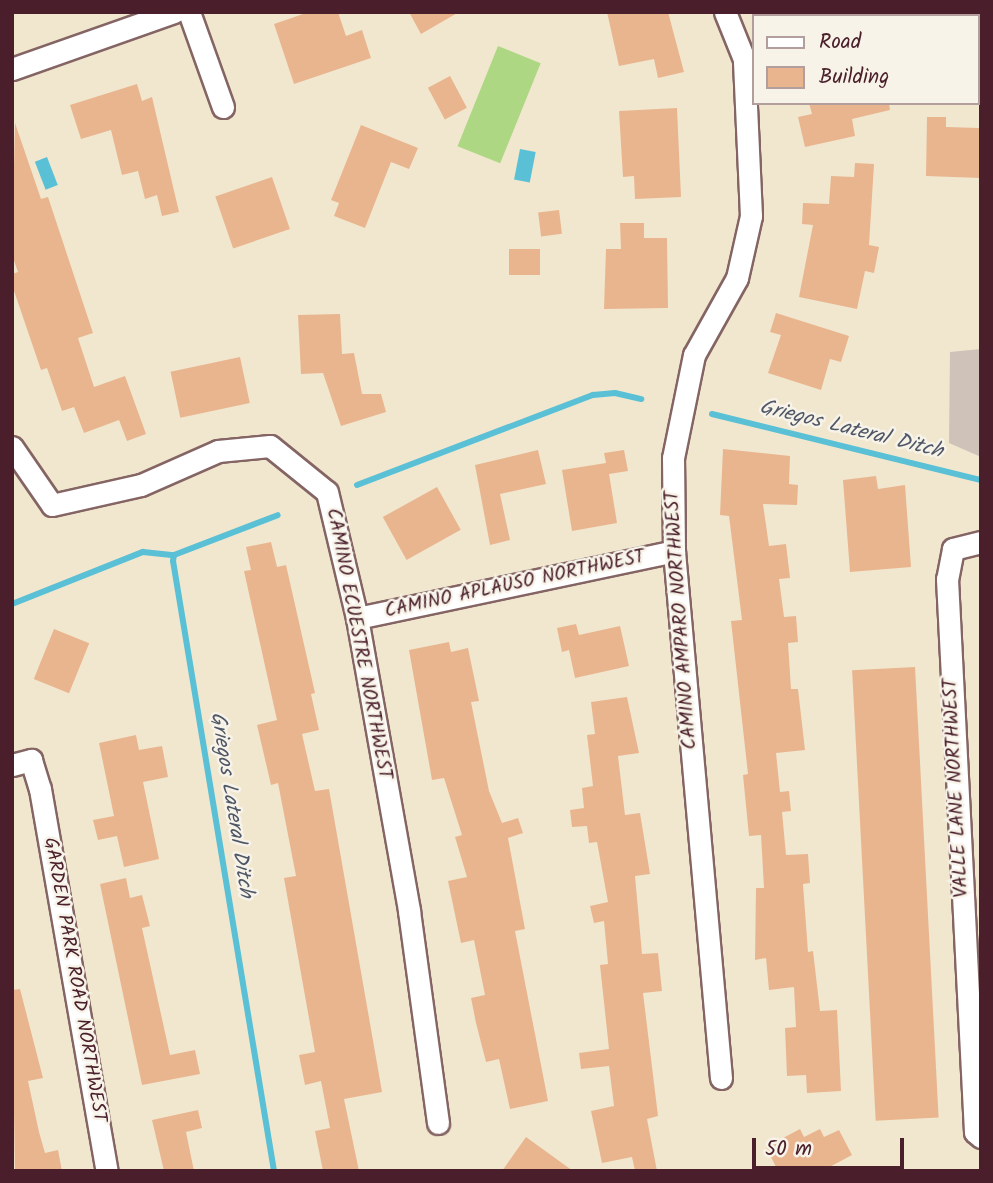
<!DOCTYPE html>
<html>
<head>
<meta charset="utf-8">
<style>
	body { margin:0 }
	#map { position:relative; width:993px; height:1183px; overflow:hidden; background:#f1e7cf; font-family:Kalam,sans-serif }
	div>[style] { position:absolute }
	.industrial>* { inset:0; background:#cec2b9 }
	.green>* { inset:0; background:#add782; transform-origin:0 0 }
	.water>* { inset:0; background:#59c0d6; transform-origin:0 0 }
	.stream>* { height:6px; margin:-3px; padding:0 3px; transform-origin:3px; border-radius:3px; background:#59c0d6 }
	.building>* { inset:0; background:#e9b58f; transform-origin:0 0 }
	.roads { filter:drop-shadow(2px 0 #846564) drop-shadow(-2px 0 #846564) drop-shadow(0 2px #846564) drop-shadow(0 -2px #846564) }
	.street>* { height:21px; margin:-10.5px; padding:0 10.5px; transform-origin:10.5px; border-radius:10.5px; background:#fff }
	span { translate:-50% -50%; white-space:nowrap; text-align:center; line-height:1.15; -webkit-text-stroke:5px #f7f3e8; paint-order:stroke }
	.street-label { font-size:19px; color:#4a1f2b }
	.water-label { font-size:21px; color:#4f5767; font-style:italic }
	.frame { position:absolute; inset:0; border:14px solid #4a1f2b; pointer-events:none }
	.legend { position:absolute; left:752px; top:14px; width:228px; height:91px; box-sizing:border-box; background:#f7f3e8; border:2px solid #b29e9c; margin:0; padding:9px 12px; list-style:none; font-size:21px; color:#4a1f2b }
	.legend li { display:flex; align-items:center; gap:14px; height:35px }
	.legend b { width:35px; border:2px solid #b29e9c }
	.scale { position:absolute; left:752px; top:1138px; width:152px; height:32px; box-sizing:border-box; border:4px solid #4a1f2b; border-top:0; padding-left:9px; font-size:21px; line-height:24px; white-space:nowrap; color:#4a1f2b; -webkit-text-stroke:5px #f7f3e8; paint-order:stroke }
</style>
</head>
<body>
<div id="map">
	<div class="industrial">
		<div style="clip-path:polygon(981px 349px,981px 457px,949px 443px,950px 352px)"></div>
	</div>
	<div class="green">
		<div style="left:498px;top:46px;width:46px;height:108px;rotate:22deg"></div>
	</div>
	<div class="water">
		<div style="left:520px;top:149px;width:16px;height:31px;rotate:11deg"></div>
		<div style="left:47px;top:157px;width:30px;height:13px;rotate:69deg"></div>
	</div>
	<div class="stream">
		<div style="left:712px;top:414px;width:277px;rotate:13.8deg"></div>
		<div style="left:357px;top:485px;width:253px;rotate:-20.9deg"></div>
		<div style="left:593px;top:395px;width:22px;rotate:-5deg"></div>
		<div style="left:615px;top:393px;width:27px;rotate:13deg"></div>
		<div style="left:12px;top:604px;width:141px;rotate:-21.7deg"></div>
		<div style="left:143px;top:552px;width:31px;rotate:6deg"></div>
		<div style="left:274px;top:1171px;width:618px;rotate:-99.4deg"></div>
		<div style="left:173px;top:561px;width:6px;rotate:-81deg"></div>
		<div style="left:174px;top:555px;width:111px;rotate:-21deg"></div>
	</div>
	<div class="building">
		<div style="clip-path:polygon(309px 12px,338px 12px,346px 36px,362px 30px,371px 58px,294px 84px,274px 24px)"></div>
		<div style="clip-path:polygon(409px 12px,459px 12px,421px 34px)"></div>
		<div style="clip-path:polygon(607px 12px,668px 12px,684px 72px,658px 78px,654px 59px,619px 66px)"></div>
		<div style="left:450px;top:76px;width:36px;height:25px;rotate:62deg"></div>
		<div style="clip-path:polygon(137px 84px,142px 101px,152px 97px,179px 212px,162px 216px,157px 195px,145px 199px,138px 171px,122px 175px,111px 130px,81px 139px,70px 105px)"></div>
		<div style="clip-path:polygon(809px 103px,889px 103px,890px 110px,852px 119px,855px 136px,805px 147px,798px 117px,812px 114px)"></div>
		<div style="clip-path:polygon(677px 108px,681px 197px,635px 199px,634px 176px,623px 177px,619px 111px)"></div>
		<div style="clip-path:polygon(927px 117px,946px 117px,946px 127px,979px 128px,981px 178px,926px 176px)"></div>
		<div style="clip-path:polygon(15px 123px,41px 199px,48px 197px,93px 333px,78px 338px,94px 387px,125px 376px,146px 434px,127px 441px,119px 420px,84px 433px,74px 407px,62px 411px,47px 368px,41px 370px,12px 285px,12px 274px,18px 272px,12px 255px)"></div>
		<div style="clip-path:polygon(361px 125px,418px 148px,409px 169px,391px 162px,365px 228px,334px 216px,339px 203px,331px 200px)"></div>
		<div style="clip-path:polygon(855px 163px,874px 164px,869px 245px,879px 247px,874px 273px,865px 271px,857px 309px,799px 297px,813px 225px,802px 224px,803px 203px,829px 204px,831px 176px,854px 177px)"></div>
		<div style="left:272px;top:177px;width:55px;height:60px;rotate:71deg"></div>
		<div style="left:559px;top:210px;width:24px;height:21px;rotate:83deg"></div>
		<div style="clip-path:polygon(620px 223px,644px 223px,644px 238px,667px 238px,668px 308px,604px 309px,606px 249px,621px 249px)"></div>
		<div style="left:509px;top:249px;width:31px;height:26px"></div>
		<div style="clip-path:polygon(776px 313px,849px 336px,841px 362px,830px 359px,821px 390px,768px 373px,781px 335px,770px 332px)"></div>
		<div style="clip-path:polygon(340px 314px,342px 354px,354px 353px,362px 394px,381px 394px,386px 412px,341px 426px,323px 373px,301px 374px,298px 315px)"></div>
		<div style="left:240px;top:357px;width:47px;height:71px;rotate:78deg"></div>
		<div style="clip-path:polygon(723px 449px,790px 456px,789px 484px,798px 485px,797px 505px,763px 504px,769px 546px,786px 544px,790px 578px,779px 579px,784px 617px,796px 616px,798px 642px,788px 643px,791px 689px,798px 689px,805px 750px,776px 753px,780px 792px,789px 791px,791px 811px,782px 812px,786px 855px,808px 854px,810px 883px,803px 884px,808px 952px,813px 951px,820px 1011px,837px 1010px,841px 1091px,807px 1093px,806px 1075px,787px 1076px,785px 1028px,796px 1027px,794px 987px,769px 990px,766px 958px,755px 960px,756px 888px,764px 888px,761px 835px,749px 836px,743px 775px,748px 774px,731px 621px,742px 620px,729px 516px,720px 515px)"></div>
		<div style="clip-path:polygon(538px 450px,546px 484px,500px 494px,510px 540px,490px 545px,475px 465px)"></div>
		<div style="clip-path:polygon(624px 450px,628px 471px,609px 474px,617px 523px,572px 531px,562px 470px,606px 463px,604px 453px)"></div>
		<div style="clip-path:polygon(876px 476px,878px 489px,905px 485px,911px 567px,850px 572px,843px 480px)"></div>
		<div style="left:437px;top:487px;width:49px;height:62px;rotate:61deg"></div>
		<div style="clip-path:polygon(271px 542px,277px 567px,286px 565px,315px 693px,311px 694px,319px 730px,302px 734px,315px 791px,329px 789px,382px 1092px,344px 1099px,359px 1171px,323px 1171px,315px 1131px,330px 1128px,321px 1081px,305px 1085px,299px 1055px,315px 1052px,284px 878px,296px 876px,278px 783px,271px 785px,257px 725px,277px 720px,244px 571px,251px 570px,246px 547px)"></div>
		<div style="clip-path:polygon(576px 624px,579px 635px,620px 626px,629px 666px,575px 678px,569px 650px,562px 652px,557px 628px)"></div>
		<div style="left:54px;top:629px;width:38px;height:54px;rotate:22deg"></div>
		<div style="clip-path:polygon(449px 642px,451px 652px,468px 648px,479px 701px,471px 702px,489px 791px,502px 823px,518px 818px,523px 833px,508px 838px,525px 929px,515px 931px,548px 1101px,510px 1109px,499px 1059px,486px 1062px,476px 1023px,471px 998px,485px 995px,474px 940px,461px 943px,448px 881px,467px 877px,455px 837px,462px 835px,444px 778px,432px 780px,409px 650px)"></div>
		<div style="left:915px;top:667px;width:451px;height:63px;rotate:87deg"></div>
		<div style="clip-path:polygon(627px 697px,639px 753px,618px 756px,625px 815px,640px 813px,650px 874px,635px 876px,642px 954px,658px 953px,662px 991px,643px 993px,658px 1116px,647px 1119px,657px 1171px,635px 1171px,632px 1157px,602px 1163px,591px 1111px,614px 1106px,609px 1066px,581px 1069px,579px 1053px,609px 1049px,600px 965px,608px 964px,604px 921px,594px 923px,590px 906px,608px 902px,597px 842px,589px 843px,587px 826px,572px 827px,570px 810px,584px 808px,582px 788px,593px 786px,587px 735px,595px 734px,591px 702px)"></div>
		<div style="clip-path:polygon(136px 735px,139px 750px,162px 746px,168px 777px,143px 782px,159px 859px,124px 867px,117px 836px,98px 840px,93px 820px,114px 816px,99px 743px)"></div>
		<div style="clip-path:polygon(126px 878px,130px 898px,142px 895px,150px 926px,142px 928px,170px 1055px,195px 1050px,200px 1074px,142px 1085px,100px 884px)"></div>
		<div style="clip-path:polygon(20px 989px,43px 1078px,28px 1081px,39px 1132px,45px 1153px,58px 1150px,62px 1171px,15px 1171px,12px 990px)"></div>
		<div style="clip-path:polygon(198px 1110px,202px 1128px,186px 1132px,194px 1171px,164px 1171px,152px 1120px)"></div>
		<div style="clip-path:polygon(800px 1129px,804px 1137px,820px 1129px,824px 1137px,839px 1130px,852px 1155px,822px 1171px,778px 1171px,766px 1147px)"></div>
		<div style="clip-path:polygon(526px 1137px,573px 1171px,502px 1171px)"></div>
	</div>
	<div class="roads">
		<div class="street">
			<div style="left:189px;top:12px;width:101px;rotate:70.3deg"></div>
			<div style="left:923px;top:16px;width:16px;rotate:-14deg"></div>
			<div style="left:12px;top:69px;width:172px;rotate:-19.4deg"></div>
			<div style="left:12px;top:447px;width:70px;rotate:55.4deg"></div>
			<div style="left:52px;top:505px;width:91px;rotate:-12.7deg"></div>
			<div style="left:141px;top:485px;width:84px;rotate:-23.8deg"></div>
			<div style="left:218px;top:451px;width:52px;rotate:-5.5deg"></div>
			<div style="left:270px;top:446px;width:73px;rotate:38.9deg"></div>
			<div style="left:327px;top:492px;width:130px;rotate:76.6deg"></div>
			<div style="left:357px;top:618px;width:298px;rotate:79.9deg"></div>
			<div style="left:409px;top:911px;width:214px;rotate:82.2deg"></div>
			<div style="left:981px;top:542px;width:29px;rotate:166deg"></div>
			<div style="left:953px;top:549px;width:31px;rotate:101deg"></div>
			<div style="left:947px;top:579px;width:554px;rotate:87.1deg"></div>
			<div style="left:975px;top:1132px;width:8px;rotate:40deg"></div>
			<div style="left:357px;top:618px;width:324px;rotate:-11.9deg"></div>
			<div style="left:12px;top:765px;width:20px;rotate:-15deg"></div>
			<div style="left:31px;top:760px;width:30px;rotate:73deg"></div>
			<div style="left:40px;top:789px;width:388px;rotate:80.1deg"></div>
			<div style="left:721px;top:1078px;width:529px;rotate:-95.1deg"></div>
			<div style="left:674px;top:551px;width:93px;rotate:-90.6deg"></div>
			<div style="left:673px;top:458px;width:105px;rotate:-78.5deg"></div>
			<div style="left:694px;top:355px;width:88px;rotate:-60.8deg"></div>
			<div style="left:737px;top:278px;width:64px;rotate:-77.3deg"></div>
			<div style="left:751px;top:216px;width:157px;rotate:-92.6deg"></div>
			<div style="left:744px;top:59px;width:51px;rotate:-112deg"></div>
		</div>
	</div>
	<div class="street-label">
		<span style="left:515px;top:585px;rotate:-12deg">CAMINO APLAUSO NORTHWEST</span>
		<span style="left:682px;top:620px;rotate:-94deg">CAMINO AMPARO NORTHWEST</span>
		<span style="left:358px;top:644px;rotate:79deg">CAMINO ECUESTRE NORTHWEST</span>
		<span style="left:957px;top:788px;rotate:-93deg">VALLE LANE NORTHWEST</span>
		<span style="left:74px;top:980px;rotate:80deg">GARDEN PARK ROAD NORTHWEST</span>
	</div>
	<div class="water-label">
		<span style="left:851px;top:430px;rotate:14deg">Griegos Lateral Ditch</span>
		<span style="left:231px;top:805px;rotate:81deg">Griegos Lateral Ditch</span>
	</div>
	<div class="frame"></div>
	<ul class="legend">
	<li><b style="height:9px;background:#fff"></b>Road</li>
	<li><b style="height:19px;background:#e9b58f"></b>Building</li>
	</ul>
	<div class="scale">50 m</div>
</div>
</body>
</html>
